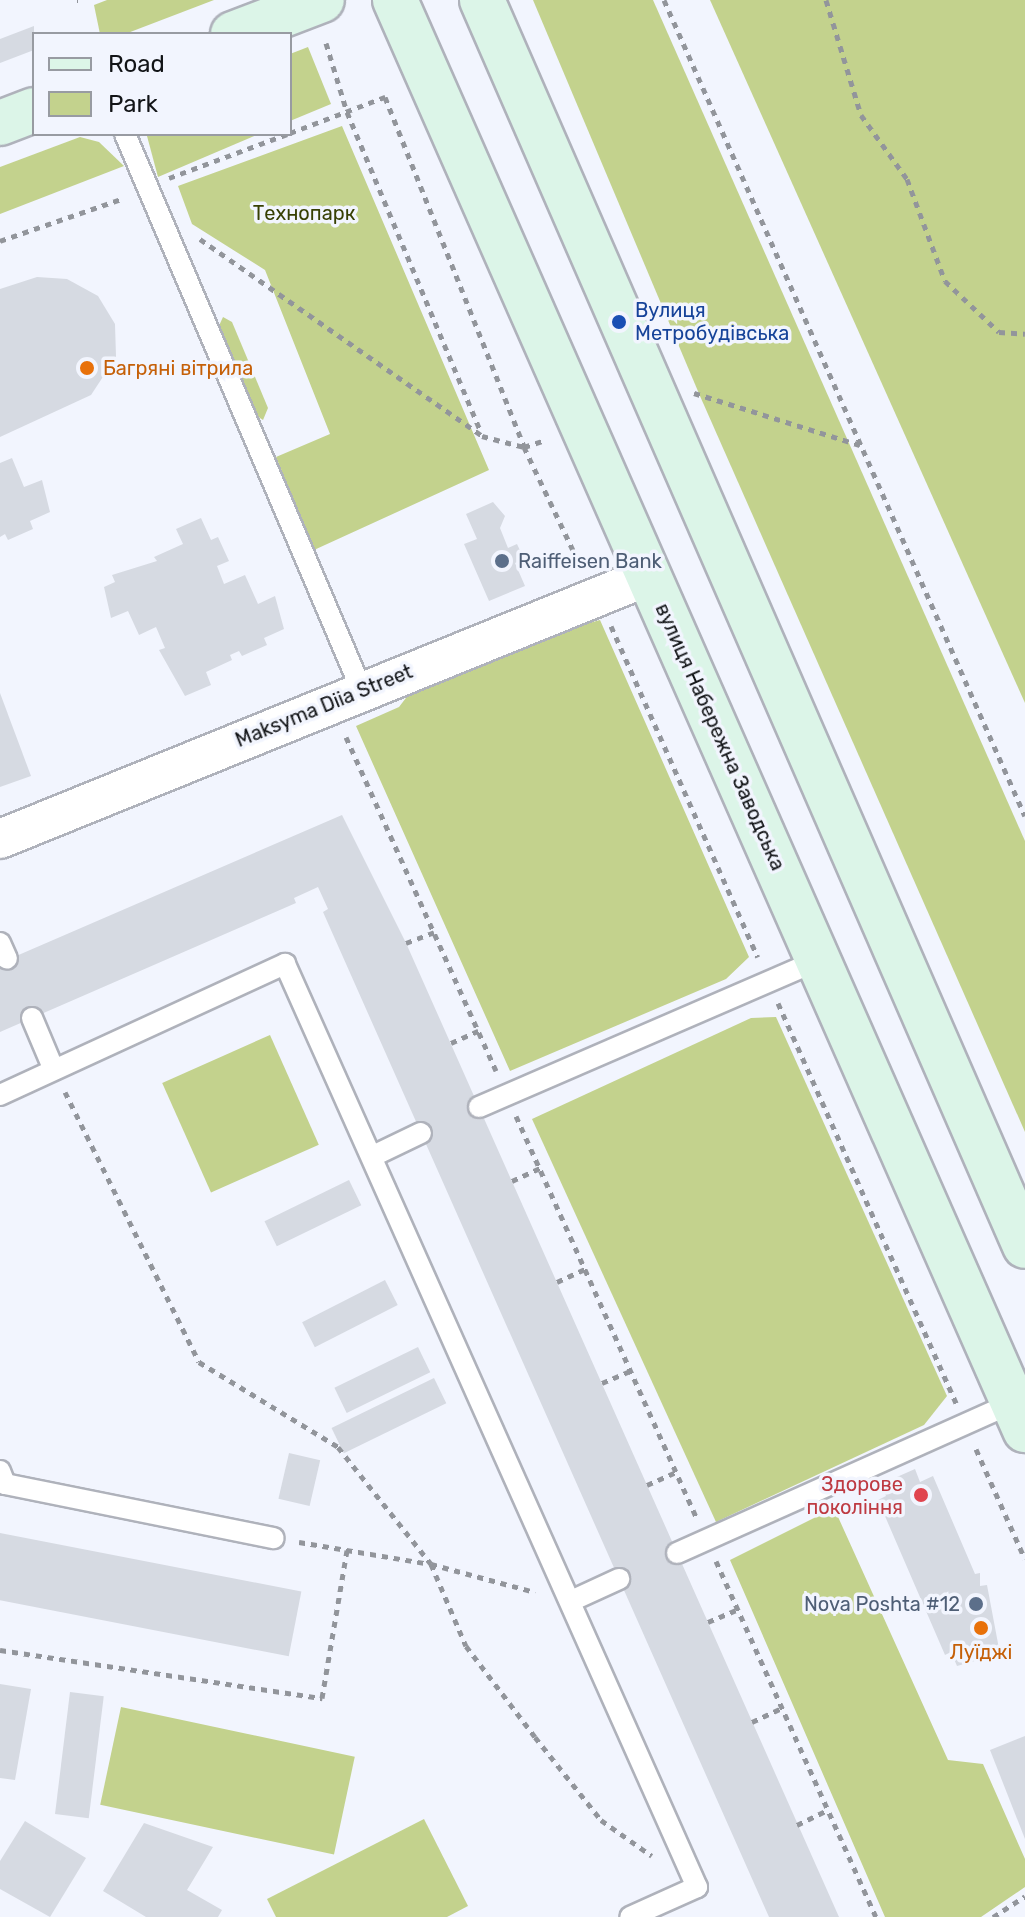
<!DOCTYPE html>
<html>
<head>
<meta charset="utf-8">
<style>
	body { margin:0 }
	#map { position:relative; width:1025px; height:1917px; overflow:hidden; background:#f2f5fe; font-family:Rubik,sans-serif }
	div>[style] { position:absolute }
	.green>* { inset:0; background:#c3d28d; transform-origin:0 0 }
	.building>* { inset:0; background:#d6dae2; transform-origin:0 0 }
	.path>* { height:5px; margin-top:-2.5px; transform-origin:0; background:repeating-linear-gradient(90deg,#92959b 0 6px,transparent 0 12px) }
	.roads { filter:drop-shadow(2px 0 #afb2bb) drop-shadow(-2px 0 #afb2bb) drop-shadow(0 2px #afb2bb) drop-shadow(0 -2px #afb2bb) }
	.service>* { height:20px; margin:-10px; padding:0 10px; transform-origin:10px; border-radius:10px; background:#fff }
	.minor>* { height:38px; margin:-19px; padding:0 19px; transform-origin:19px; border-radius:19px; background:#fff }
	.secondary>* { height:44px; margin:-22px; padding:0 22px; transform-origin:22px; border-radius:22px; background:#dcf5e8 }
	.dots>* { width:22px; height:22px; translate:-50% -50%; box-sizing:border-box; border:4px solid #f2f5fe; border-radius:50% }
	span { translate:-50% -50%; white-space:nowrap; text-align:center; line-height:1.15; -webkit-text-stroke:7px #f2f5fe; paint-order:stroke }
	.park-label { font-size:20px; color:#374003 }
	.transit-label { font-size:20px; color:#164399 }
	.left { translate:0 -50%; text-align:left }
	.food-label { font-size:20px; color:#c56008 }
	.service-label { font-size:20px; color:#4e5e75 }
	.right { translate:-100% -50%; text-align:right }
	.street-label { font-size:20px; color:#121417 }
	.health-label { font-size:20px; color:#be3a42 }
	.legend { position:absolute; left:32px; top:32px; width:260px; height:104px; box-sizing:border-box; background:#f2f5fe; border:2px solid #989ba2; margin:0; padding:10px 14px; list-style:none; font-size:24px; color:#121417 }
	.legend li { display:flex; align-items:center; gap:16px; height:40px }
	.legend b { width:40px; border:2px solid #989ba2 }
</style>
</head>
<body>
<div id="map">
	<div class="green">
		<div style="clip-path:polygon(107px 0,214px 0,125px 34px,100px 34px,94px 5px)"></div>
		<div style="clip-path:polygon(533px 0,653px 0,1025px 841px,1025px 1132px,700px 396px)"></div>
		<div style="clip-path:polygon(710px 0,1025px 0,1025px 703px)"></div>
		<div style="clip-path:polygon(308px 47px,331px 104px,290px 121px,290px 54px)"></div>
		<div style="clip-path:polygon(342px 126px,489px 470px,314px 550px,276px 457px,330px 434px,265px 270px,192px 224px,178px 186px)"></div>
		<div style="clip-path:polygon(259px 134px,158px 177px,147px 136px,147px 134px)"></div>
		<div style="clip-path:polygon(80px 137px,99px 142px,124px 166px,0 214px,0 167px)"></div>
		<div style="clip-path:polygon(223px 317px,232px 322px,268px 408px,263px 420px,254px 414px,218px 328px)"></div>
		<div style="clip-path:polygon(600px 620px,749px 957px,726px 979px,510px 1071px,356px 726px,399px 707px,409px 694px,561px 631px)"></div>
		<div style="clip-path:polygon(776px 1017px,947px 1396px,924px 1425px,716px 1522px,532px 1119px,751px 1018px)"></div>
		<div style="left:270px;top:1035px;width:120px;height:118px;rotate:66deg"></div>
		<div style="clip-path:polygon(834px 1508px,948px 1760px,983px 1764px,1025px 1859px,1025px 1887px,981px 1917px,885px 1917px,730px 1560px)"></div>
		<div style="left:121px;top:1707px;width:239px;height:100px;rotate:12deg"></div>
		<div style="clip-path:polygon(424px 1819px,468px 1906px,447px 1917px,276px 1917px,267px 1899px)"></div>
	</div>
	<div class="building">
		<div style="clip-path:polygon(34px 26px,34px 50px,0 63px,0 39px)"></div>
		<div style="clip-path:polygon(37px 277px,67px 279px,98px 296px,115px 324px,116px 357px,91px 395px,0 437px,0 289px)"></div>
		<div style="clip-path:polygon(12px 458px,24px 487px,42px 480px,50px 512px,30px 521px,33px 529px,8px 540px,5px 534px,0 537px,0 463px)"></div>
		<div style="clip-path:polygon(493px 502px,505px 516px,500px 528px,508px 548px,517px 544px,524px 559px,515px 563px,525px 586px,489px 601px,464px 544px,477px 539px,466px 514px)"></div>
		<div style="clip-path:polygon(201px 518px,211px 540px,218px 537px,229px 561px,217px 566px,224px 584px,245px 575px,258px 604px,275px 596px,284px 629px,264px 638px,267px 645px,242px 656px,239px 651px,230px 655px,232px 660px,206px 672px,211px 685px,185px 696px,159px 650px,165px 648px,156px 627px,139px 635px,128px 611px,111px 618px,104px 587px,115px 582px,112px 575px,157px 561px,154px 557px,183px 544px,176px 529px)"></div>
		<div style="clip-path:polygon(0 693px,31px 776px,0 787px)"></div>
		<div style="clip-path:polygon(342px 815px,406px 943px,839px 1917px,769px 1917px,323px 912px,328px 909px,318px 887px,294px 898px,296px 903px,0 1032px,0 963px)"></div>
		<div style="left:349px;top:1180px;width:28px;height:94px;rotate:64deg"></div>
		<div style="left:385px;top:1280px;width:28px;height:93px;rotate:63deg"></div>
		<div style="left:418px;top:1347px;width:28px;height:93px;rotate:64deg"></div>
		<div style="left:434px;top:1378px;width:28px;height:114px;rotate:64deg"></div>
		<div style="left:289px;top:1453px;width:32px;height:47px;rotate:13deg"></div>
		<div style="clip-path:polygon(915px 1469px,920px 1482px,933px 1476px,975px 1574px,980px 1573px,980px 1586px,987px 1585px,1000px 1654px,957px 1666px,951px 1652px,945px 1655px,878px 1500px,886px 1496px,881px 1484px)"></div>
		<div style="left:0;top:1533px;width:307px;height:66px;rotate:11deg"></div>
		<div style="clip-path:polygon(0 1684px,31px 1689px,15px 1780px,0 1778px)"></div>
		<div style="left:70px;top:1692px;width:34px;height:123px;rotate:7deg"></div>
		<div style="clip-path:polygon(1025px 1736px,1025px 1839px,990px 1750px)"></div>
		<div style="clip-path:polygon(25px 1821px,86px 1858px,50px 1917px,0 1889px,0 1861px)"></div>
		<div style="clip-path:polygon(144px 1823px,213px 1847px,187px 1890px,222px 1910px,218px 1917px,146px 1917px,103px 1891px)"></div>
	</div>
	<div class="path">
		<div style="left:77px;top:0;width:1px"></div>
		<div style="left:664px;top:0;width:892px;rotate:66.14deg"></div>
		<div style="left:826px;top:0;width:120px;rotate:73.1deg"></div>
		<div style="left:861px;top:115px;width:79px;rotate:54.3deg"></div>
		<div style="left:907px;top:179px;width:109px;rotate:69.6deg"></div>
		<div style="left:945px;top:281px;width:74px;rotate:43.4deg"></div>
		<div style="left:999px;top:332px;width:26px;rotate:4deg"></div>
		<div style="left:326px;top:43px;width:72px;rotate:73.1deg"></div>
		<div style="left:347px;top:112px;width:347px;rotate:67.3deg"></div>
		<div style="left:290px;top:133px;width:102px;rotate:-20.8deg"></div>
		<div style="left:385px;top:97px;width:377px;rotate:68.3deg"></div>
		<div style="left:524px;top:447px;width:133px;rotate:64.6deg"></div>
		<div style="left:169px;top:178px;width:126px;rotate:-20.4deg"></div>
		<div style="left:200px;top:239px;width:344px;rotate:34.9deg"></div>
		<div style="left:482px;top:436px;width:43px;rotate:14.7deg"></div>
		<div style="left:524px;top:447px;width:23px;rotate:-18deg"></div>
		<div style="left:0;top:241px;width:131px;rotate:-19.1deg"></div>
		<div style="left:694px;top:393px;width:174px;rotate:17.4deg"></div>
		<div style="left:611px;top:626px;width:362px;rotate:66.1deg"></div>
		<div style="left:346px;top:737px;width:366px;rotate:65.8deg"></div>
		<div style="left:406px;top:943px;width:30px;rotate:-21deg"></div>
		<div style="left:778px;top:1003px;width:438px;rotate:66deg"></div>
		<div style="left:451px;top:1043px;width:30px;rotate:-24deg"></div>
		<div style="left:65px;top:1092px;width:301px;rotate:63.6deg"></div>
		<div style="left:199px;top:1362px;width:163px;rotate:31.4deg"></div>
		<div style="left:338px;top:1447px;width:149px;rotate:51.5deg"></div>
		<div style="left:431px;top:1564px;width:89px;rotate:66.9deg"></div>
		<div style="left:466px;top:1646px;width:114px;rotate:52.8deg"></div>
		<div style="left:535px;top:1737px;width:106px;rotate:51.5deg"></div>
		<div style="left:601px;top:1820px;width:62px;rotate:35.2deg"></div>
		<div style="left:516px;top:1116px;width:439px;rotate:65.8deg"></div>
		<div style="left:512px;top:1181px;width:31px;rotate:-25deg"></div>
		<div style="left:557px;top:1282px;width:31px;rotate:-25deg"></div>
		<div style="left:602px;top:1383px;width:30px;rotate:-23deg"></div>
		<div style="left:976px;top:1449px;width:120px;rotate:66deg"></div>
		<div style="left:647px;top:1485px;width:32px;rotate:-24deg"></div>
		<div style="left:299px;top:1542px;width:134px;rotate:9.5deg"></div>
		<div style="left:431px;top:1564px;width:108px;rotate:15.1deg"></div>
		<div style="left:716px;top:1561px;width:390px;rotate:65.8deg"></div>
		<div style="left:708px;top:1622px;width:33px;rotate:-23deg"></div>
		<div style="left:0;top:1650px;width:326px;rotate:8.5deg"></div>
		<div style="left:322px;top:1698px;width:150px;rotate:-80.4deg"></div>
		<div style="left:752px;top:1722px;width:33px;rotate:-25deg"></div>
		<div style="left:797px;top:1825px;width:34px;rotate:-26deg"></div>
		<div style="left:993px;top:1917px;width:38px;rotate:-33deg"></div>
	</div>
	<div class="roads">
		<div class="service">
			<div style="left:125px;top:134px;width:605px;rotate:66.95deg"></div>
			<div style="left:0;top:943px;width:17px;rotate:66deg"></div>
			<div style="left:32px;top:1018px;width:56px;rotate:67.1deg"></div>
			<div style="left:0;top:1095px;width:314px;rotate:-24.7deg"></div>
			<div style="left:285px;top:964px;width:1011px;rotate:65.95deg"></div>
			<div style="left:697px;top:1887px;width:73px;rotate:155.9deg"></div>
			<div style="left:479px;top:1107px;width:369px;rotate:-23.4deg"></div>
			<div style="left:373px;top:1156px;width:53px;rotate:-25.6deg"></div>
			<div style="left:0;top:1471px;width:14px;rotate:69deg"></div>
			<div style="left:5px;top:1484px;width:274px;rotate:11.4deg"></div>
			<div style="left:677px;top:1553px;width:368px;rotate:-24.1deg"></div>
			<div style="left:571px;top:1601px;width:53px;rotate:-24.6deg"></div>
		</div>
		<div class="minor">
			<div style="left:0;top:839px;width:700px;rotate:-22.06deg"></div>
		</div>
		<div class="secondary">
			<div style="left:395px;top:0;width:1563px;rotate:66.22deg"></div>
			<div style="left:482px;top:0;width:1359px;rotate:66.45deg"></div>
			<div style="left:233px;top:34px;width:95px;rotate:-20.9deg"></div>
			<div style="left:0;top:123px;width:36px;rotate:-21deg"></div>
		</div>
	</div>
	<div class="dots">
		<div style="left:619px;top:322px;background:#1a4fb4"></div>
		<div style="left:87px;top:368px;background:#e8710a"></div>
		<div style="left:502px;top:561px;background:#5c6f8a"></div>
		<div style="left:921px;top:1495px;background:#e0444e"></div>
		<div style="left:976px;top:1604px;background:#5c6f8a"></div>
		<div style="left:981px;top:1628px;background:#e8710a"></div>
	</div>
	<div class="park-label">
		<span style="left:304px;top:213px">Технопарк</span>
	</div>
	<div class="transit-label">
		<span class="left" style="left:635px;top:322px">Вулиця<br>Метробудівська</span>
	</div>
	<div class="food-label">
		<span class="left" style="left:103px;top:368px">Багряні вітрила</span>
		<span style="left:981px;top:1652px">Луїджі</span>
	</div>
	<div class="service-label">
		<span class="left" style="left:518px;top:561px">Raiffeisen Bank</span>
		<span class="right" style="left:960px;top:1604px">Nova Poshta #12</span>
	</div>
	<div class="street-label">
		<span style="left:324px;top:706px;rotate:-22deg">Maksyma Diia Street</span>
		<span style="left:720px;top:737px;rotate:66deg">вулиця Набережна Заводська</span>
	</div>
	<div class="health-label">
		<span class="right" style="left:903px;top:1496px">Здорове<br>покоління</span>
	</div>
	<ul class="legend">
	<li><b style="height:10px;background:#dcf5e8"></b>Road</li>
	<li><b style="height:22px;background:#c3d28d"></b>Park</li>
	</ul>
</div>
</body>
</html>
